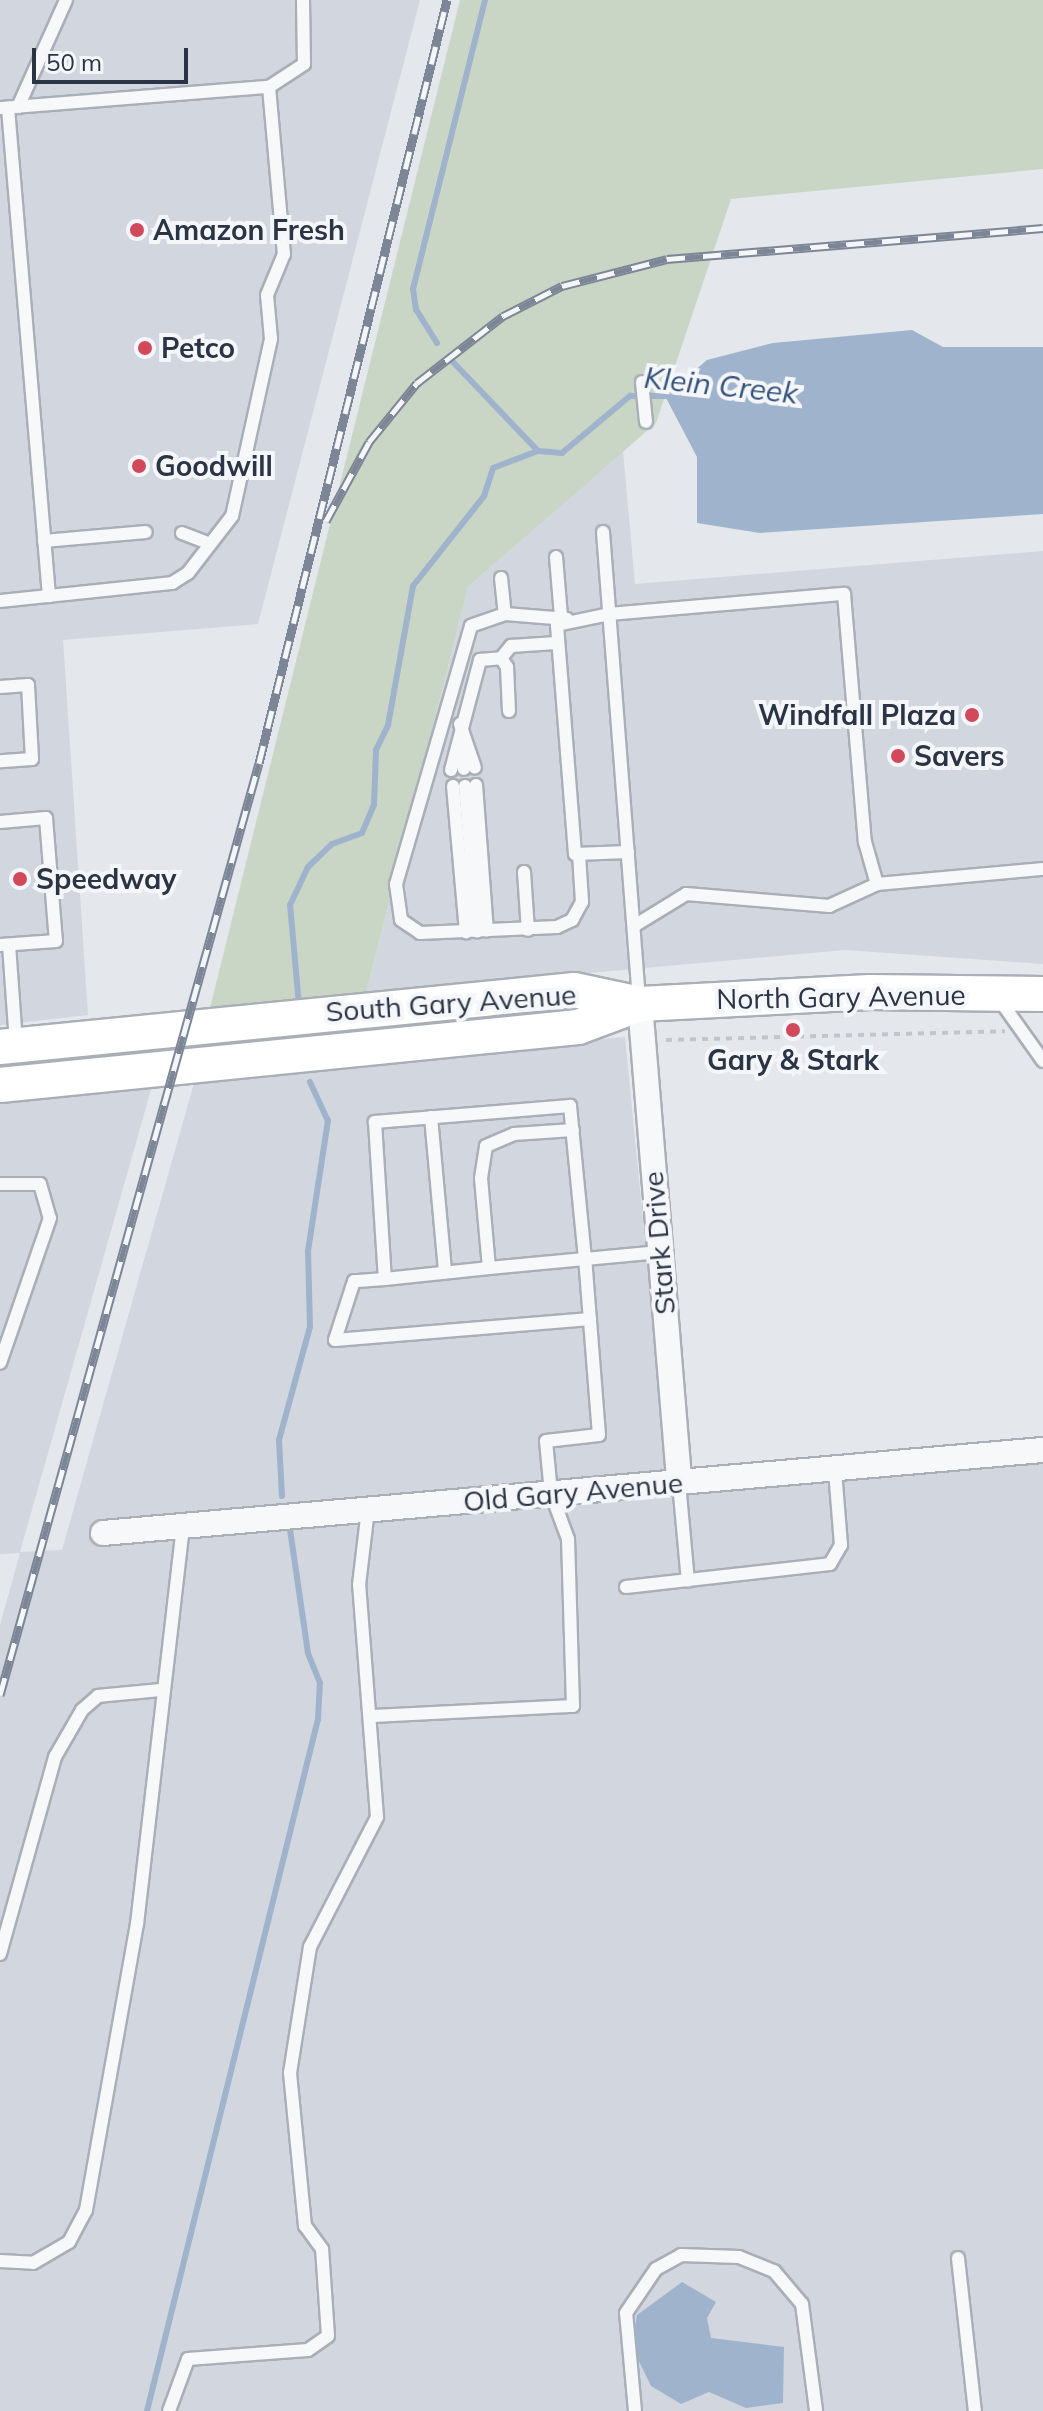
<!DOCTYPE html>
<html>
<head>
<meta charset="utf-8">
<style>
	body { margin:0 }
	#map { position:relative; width:1043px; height:2411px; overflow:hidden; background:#e4e7ec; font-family:Mulish,sans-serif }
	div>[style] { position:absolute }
	.built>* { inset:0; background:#d2d6de }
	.green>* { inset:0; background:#c9d6c5 }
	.water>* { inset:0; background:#9fb4cc }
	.stream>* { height:6px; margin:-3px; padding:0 3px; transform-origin:3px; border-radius:3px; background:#9fb4cc }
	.path>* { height:4px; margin-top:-2px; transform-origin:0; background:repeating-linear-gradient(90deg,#c2c5cb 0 6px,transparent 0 12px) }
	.roads { filter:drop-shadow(2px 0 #a9aeb7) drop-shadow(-2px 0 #a9aeb7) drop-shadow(0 2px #a9aeb7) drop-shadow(0 -2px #a9aeb7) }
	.lane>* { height:12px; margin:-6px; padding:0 6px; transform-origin:6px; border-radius:6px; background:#f7f8fa }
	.street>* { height:24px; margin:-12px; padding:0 12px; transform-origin:12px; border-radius:12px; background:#f7f8fa }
	.secondary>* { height:34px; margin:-17px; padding:0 17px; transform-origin:17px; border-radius:17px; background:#fff }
	.rail>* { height:9px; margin-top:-4.5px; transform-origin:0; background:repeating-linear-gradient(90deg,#f4f6f9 0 18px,#7d8696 0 36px); box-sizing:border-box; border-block:2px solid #7d8696 }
	.dots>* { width:22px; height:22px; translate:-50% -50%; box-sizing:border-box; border:4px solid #f4f6f9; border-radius:50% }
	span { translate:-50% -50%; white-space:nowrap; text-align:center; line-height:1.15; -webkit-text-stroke:8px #f4f6f9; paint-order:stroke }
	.poi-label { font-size:28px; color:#2b3445; font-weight:700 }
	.left { translate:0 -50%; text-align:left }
	.right { translate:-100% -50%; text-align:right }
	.street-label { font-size:28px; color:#2b3445 }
	.water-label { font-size:30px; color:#34527a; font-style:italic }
	.scale { position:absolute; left:32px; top:48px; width:156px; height:36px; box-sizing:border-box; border:4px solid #2b3445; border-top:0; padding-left:10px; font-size:24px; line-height:28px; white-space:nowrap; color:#2b3445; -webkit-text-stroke:6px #f4f6f9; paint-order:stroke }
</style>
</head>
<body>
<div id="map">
	<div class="built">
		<div style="clip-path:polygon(0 0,420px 0,258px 624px,63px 640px,88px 1015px,0 1025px)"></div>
		<div style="clip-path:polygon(623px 451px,635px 584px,1043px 551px,1043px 964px,845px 950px,366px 993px,468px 587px)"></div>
		<div style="clip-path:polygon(625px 1037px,670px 1496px,1043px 1463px,1043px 2411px,0 2411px,0 1625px,20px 1553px,0 1554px,0 1100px,154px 1079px,20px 1552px,62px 1550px,196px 1076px)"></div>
	</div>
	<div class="green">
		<div style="clip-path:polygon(460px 0,1043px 0,1043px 169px,731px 199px,656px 423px,468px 587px,366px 993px,210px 1008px)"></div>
	</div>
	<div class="water">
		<div style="clip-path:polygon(912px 330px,943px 347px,1043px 347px,1043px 514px,760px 533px,697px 523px,697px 457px,665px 396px,707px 360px,773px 343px)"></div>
		<div style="clip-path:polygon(682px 2282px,716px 2302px,707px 2318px,711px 2338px,784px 2347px,783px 2403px,746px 2408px,709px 2392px,681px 2404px,651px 2386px,632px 2347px,637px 2315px)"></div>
	</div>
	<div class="stream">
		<div style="left:437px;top:343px;width:39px;rotate:-122deg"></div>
		<div style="left:416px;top:310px;width:21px;rotate:-98deg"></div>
		<div style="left:413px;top:289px;width:298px;rotate:-76deg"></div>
		<div style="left:453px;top:362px;width:123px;rotate:46.3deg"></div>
		<div style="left:538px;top:451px;width:24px;rotate:5deg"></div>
		<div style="left:562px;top:453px;width:89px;rotate:-40deg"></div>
		<div style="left:630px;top:396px;width:40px"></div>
		<div style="left:299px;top:1005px;width:100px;rotate:-95.1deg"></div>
		<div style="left:290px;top:905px;width:42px;rotate:-64.7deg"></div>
		<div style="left:308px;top:867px;width:33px;rotate:-44deg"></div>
		<div style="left:332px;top:844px;width:32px;rotate:-20deg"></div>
		<div style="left:362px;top:833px;width:30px;rotate:-67deg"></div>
		<div style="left:374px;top:805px;width:55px;rotate:-87.9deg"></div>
		<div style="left:376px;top:750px;width:28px;rotate:-64deg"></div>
		<div style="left:388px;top:725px;width:141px;rotate:-79.8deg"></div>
		<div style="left:413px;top:586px;width:115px;rotate:-51.7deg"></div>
		<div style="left:484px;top:496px;width:29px;rotate:-72deg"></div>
		<div style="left:493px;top:468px;width:48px;rotate:-20.7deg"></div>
		<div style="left:282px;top:1496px;width:56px;rotate:-93.1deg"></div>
		<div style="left:279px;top:1440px;width:117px;rotate:-74.7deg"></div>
		<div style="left:310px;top:1327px;width:76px;rotate:-91.5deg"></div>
		<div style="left:308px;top:1251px;width:132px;rotate:-81.3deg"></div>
		<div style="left:328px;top:1121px;width:43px;rotate:-114.8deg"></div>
		<div style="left:147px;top:2411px;width:713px;rotate:-76.12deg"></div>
		<div style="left:318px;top:1719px;width:36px;rotate:-87deg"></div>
		<div style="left:320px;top:1683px;width:32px;rotate:-112deg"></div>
		<div style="left:308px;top:1653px;width:124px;rotate:-98.3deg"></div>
	</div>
	<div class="path">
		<div style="left:666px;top:1040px;width:339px;rotate:-1.5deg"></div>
	</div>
	<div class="roads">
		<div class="lane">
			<div style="left:269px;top:87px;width:42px;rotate:-33.3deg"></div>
			<div style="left:304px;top:64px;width:64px;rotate:-90.9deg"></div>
			<div style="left:18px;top:107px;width:117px;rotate:-65.8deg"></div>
			<div style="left:0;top:108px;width:270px;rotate:-4.5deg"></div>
			<div style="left:269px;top:87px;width:168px;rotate:84.9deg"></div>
			<div style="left:284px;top:254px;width:44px;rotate:112.5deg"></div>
			<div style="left:267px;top:295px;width:44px;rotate:84.8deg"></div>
			<div style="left:271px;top:339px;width:181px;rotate:102.4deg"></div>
			<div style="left:232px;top:516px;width:72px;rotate:127.7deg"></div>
			<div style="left:188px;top:573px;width:19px;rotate:148deg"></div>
			<div style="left:172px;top:583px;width:173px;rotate:174deg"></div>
			<div style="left:8px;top:108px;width:490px;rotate:85.2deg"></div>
			<div style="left:642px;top:382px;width:40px;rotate:84.3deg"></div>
			<div style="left:603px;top:532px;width:469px;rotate:85.6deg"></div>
			<div style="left:182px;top:533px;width:30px;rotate:21deg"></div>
			<div style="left:44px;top:541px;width:102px;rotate:-5deg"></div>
			<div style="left:556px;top:557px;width:60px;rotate:85.2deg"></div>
			<div style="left:501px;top:578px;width:36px;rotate:84deg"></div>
			<div style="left:567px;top:619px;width:62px;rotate:-175.4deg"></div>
			<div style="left:505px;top:614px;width:36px;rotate:161deg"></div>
			<div style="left:471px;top:626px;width:269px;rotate:106.2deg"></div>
			<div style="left:396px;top:884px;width:36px;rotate:82deg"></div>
			<div style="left:401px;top:920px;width:23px;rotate:34deg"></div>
			<div style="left:420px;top:933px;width:137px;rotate:-2.5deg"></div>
			<div style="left:557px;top:927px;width:17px;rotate:-25deg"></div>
			<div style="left:572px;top:920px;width:21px;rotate:-61deg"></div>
			<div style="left:582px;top:902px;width:48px;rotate:-93.6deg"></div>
			<div style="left:501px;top:658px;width:16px;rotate:-50deg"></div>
			<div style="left:511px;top:646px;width:45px;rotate:-3.8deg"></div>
			<div style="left:0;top:687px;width:28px;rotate:-4deg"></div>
			<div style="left:28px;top:685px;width:74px;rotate:86.9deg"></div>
			<div style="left:32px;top:759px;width:32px;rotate:176deg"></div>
			<div style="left:460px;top:724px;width:46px;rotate:71.2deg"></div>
			<div style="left:461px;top:736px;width:33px;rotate:85deg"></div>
			<div style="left:451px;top:770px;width:114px;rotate:-75.2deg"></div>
			<div style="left:480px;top:660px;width:21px;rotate:-5deg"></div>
			<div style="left:501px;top:658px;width:11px;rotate:56deg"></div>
			<div style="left:507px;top:667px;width:44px;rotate:87.4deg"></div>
			<div style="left:476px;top:785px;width:146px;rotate:85.7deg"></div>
			<div style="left:453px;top:786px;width:147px;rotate:84.9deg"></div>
			<div style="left:465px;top:786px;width:146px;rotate:85.3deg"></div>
			<div style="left:0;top:822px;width:46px;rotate:-5deg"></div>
			<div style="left:46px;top:818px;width:123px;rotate:85.4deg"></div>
			<div style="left:56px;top:941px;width:56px;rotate:175.9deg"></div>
			<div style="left:628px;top:852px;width:53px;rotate:177.8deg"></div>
			<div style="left:575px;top:854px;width:230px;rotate:-94.5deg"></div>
			<div style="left:557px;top:625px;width:53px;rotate:-11.9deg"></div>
			<div style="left:609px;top:614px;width:236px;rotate:-4.9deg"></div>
			<div style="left:844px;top:594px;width:249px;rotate:85.2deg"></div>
			<div style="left:865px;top:842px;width:44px;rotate:74.1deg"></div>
			<div style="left:524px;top:872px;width:58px;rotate:86.1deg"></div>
			<div style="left:634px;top:926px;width:61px;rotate:-31.6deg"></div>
			<div style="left:686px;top:894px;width:144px;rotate:4.8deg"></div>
			<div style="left:829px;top:906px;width:53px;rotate:-24.6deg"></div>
			<div style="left:877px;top:884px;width:167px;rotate:-5.2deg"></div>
			<div style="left:9px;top:945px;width:97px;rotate:85.9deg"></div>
			<div style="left:999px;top:999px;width:76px;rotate:54.6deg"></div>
			<div style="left:431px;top:1117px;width:156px;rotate:84.8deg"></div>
			<div style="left:0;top:1184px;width:40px"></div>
			<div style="left:40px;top:1184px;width:35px;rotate:74deg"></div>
			<div style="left:50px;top:1218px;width:153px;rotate:109deg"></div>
			<div style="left:489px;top:1268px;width:90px;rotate:-95.1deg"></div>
			<div style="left:481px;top:1178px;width:32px;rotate:-81deg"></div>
			<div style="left:486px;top:1146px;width:30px;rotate:-23deg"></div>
			<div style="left:514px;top:1134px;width:59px;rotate:-3.9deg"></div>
			<div style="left:385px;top:1279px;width:31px;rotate:176deg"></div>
			<div style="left:354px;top:1281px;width:62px;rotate:107.9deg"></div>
			<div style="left:335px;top:1340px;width:256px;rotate:-4.7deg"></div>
			<div style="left:679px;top:1483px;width:98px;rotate:84.8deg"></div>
			<div style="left:626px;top:1587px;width:205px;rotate:-6.4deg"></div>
			<div style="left:830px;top:1564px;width:22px;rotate:-60deg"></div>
			<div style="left:841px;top:1545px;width:75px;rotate:-94.6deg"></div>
			<div style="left:374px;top:1716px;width:199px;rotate:-2.9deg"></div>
			<div style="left:573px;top:1706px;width:167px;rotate:-91.7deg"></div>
			<div style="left:568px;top:1539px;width:49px;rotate:-110.3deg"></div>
			<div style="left:551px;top:1493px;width:52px;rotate:-95.5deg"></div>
			<div style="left:546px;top:1441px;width:53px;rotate:-6.5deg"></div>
			<div style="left:599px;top:1435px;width:177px;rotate:-94.5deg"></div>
			<div style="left:585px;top:1259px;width:154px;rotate:-95.6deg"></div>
			<div style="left:570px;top:1106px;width:196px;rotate:175.3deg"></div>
			<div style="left:375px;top:1122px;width:157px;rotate:86.4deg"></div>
			<div style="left:385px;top:1279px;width:105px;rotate:-6deg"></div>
			<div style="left:489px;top:1268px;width:96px;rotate:-5.4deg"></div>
			<div style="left:585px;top:1259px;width:75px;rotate:-5.3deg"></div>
			<div style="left:0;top:1954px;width:205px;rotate:-74.4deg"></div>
			<div style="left:55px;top:1757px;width:54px;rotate:-60.1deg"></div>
			<div style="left:82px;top:1710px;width:21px;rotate:-41deg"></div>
			<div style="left:98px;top:1696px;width:62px;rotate:-5.5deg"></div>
			<div style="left:958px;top:2258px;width:154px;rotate:83.7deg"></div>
			<div style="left:0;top:2261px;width:33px;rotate:3deg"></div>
			<div style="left:33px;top:2263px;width:42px;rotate:-30.3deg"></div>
			<div style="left:69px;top:2242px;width:36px;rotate:-62deg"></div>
			<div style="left:86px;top:2210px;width:291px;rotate:-79.9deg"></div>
			<div style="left:137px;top:1924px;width:401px;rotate:-83.4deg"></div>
			<div style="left:169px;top:2411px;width:55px;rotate:-69.9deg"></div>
			<div style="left:188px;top:2359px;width:120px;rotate:-4.3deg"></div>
			<div style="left:308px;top:2350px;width:24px;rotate:-35deg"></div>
			<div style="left:328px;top:2336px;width:87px;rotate:-93.9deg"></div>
			<div style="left:322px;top:2249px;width:29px;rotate:-126deg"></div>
			<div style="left:305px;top:2226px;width:154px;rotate:-95.6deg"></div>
			<div style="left:290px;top:2073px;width:128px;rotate:-81deg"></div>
			<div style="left:310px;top:1947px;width:146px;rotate:-62.7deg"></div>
			<div style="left:377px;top:1817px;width:233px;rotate:-94.4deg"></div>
			<div style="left:359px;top:1585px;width:77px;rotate:-83.2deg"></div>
			<div style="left:635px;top:2411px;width:98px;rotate:-95.2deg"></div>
			<div style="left:626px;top:2313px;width:53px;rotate:-55.7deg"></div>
			<div style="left:656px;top:2269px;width:29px;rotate:-29deg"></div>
			<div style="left:681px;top:2255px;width:58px;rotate:2deg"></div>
			<div style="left:739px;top:2257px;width:38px;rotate:22deg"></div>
			<div style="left:774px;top:2271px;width:43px;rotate:49.7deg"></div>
			<div style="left:802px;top:2304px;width:108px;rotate:82.5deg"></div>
		</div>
		<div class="street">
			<div style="left:640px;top:1004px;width:481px;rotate:85.3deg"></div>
			<div style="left:103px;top:1533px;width:944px;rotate:-5.05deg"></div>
		</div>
		<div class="secondary">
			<div style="left:0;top:1047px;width:577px;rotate:-5.67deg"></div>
			<div style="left:574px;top:990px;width:67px;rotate:12deg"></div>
			<div style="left:640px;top:1004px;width:230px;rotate:-3deg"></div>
			<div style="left:870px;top:992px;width:173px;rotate:0.7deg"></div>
			<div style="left:0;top:1085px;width:581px;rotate:-5.73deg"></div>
			<div style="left:578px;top:1027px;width:66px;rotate:-20.4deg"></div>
		</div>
	</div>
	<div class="rail">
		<div style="left:326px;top:521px;width:90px;rotate:-61.4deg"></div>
		<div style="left:369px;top:442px;width:76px;rotate:-50.9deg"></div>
		<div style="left:417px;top:383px;width:109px;rotate:-37.9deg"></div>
		<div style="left:503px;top:316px;width:66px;rotate:-27deg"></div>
		<div style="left:562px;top:286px;width:108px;rotate:-14.4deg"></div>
		<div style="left:667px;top:259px;width:377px;rotate:-4.7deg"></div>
		<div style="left:0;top:1695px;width:967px;rotate:-74.47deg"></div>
		<div style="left:259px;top:763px;width:786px;rotate:-76.16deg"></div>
	</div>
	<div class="dots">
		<div style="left:137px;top:230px;background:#d1495b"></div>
		<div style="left:145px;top:348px;background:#d1495b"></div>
		<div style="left:139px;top:466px;background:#d1495b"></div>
		<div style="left:972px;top:715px;background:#d1495b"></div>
		<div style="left:898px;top:756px;background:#d1495b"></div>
		<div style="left:20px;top:879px;background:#d1495b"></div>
		<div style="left:793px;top:1030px;background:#d1495b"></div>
	</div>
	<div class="poi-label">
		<span class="left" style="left:153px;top:230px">Amazon Fresh</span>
		<span class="left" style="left:161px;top:348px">Petco</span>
		<span class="left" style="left:155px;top:466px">Goodwill</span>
		<span class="right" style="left:956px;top:715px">Windfall Plaza</span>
		<span class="left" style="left:914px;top:756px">Savers</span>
		<span class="left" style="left:36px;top:879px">Speedway</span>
		<span style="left:793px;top:1060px">Gary &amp; Stark</span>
	</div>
	<div class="street-label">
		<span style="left:841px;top:997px;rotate:-1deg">North Gary Avenue</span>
		<span style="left:451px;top:1003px;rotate:-4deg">South Gary Avenue</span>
		<span style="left:659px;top:1243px;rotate:-95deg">Stark Drive</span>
		<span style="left:573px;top:1492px;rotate:-5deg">Old Gary Avenue</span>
	</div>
	<div class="water-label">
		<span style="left:721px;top:385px;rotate:6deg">Klein Creek</span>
	</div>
	<div class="scale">50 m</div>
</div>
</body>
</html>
